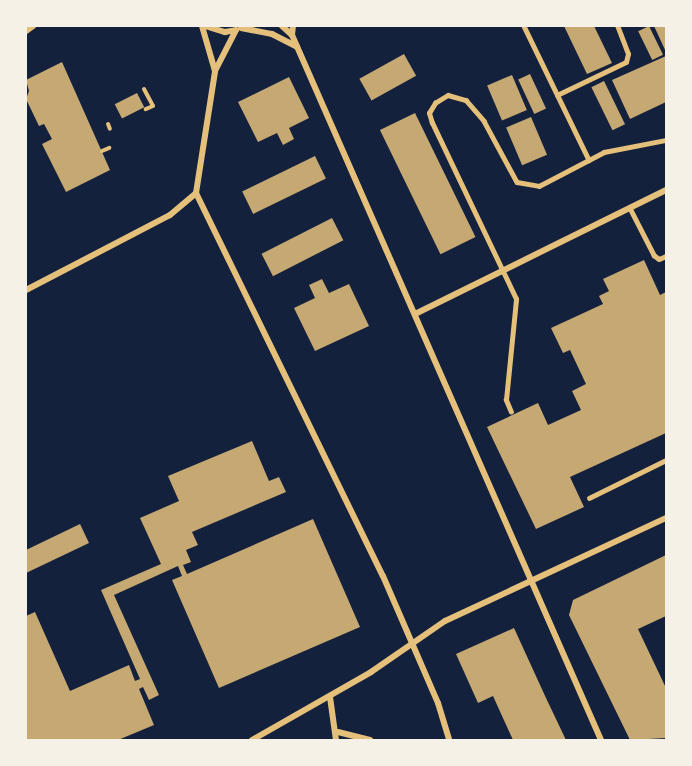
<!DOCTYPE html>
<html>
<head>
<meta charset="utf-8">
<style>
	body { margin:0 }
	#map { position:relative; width:692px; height:766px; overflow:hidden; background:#14213d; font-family:"Noto Serif",serif }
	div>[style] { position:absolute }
	.building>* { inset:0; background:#c6a872; transform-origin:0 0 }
	.path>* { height:4px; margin:-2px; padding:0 2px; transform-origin:2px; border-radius:2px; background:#e5c07b }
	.service>* { height:4.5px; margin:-2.25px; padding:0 2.25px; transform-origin:2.25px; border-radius:2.25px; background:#e5c07b }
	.minor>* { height:6px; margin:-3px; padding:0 3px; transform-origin:3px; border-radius:3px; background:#e5c07b }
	span { translate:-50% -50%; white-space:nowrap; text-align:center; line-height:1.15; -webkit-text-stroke:4.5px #f6f1e7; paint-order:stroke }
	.frame { position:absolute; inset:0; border:27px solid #f6f1e7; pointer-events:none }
</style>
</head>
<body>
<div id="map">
	<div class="building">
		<div style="clip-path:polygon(564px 26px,594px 26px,612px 63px,587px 74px)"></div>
		<div style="left:649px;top:26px;width:32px;height:12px;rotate:64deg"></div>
		<div style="clip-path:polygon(654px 26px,666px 26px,666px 52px)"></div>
		<div style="left:404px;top:54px;width:25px;height:51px;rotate:61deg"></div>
		<div style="clip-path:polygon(666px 56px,666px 102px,630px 119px,612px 80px)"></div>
		<div style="clip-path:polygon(62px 62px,110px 170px,66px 192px,42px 144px,52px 139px,44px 124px,39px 126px,26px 99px,29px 91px,26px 80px)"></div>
		<div style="left:530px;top:74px;width:38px;height:13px;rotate:65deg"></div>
		<div style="left:512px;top:75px;width:38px;height:27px;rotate:67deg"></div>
		<div style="clip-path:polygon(289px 77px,309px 118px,289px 128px,294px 139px,283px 145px,277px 133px,258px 142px,238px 102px)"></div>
		<div style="left:604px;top:81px;width:48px;height:14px;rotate:64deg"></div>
		<div style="left:137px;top:93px;width:16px;height:25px;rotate:63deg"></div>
		<div style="left:415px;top:113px;width:138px;height:39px;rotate:64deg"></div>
		<div style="left:531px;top:117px;width:41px;height:27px;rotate:67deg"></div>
		<div style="left:315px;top:156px;width:25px;height:81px;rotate:64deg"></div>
		<div style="left:332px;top:218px;width:25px;height:79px;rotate:63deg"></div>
		<div style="clip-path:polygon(644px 260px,660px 295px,666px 292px,666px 433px,570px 477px,584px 507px,536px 529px,487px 427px,538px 403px,548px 425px,581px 410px,572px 391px,586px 384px,570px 350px,563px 353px,551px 328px,603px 304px,599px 296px,609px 291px,603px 279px)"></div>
		<div style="clip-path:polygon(322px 279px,329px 293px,349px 284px,369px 326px,315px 351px,294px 308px,315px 298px,309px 285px)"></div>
		<div style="clip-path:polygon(252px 441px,269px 481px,279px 477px,286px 492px,192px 532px,198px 545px,186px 550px,191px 562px,183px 565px,187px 574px,313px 519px,360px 627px,219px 688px,172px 580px,182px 576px,178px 566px,114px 595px,159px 695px,149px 700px,143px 687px,139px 689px,154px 725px,118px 740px,26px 740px,26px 616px,35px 612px,70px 691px,129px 665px,135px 681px,140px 679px,101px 590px,161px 564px,140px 518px,179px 501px,168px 476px)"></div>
		<div style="clip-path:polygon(80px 524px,89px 543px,26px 573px,26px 550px)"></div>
		<div style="clip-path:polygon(666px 555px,666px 616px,638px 629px,666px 688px,666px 738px,630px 740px,569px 615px,573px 600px)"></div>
		<div style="clip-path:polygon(514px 628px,546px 698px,566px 740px,513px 740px,493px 696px,478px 703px,456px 654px)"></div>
	</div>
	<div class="path">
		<div style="left:144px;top:89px;width:19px;rotate:62deg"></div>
		<div style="left:153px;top:106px;width:8px;rotate:157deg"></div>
		<div style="left:108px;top:124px;width:5px;rotate:68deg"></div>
		<div style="left:102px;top:151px;width:8px;rotate:-23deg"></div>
	</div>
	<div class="service">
		<div style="left:524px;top:26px;width:149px;rotate:64.1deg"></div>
		<div style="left:557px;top:95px;width:76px;rotate:-25.6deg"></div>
		<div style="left:626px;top:62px;width:8px;rotate:-76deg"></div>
		<div style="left:628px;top:54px;width:30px;rotate:-111deg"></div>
		<div style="left:630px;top:208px;width:53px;rotate:62.9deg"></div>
		<div style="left:654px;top:255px;width:6px;rotate:39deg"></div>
		<div style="left:659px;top:259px;width:8px;rotate:-23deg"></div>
		<div style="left:511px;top:412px;width:13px;rotate:-113deg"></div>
		<div style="left:506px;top:400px;width:101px;rotate:-84.3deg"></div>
		<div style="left:516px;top:299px;width:195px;rotate:-115.5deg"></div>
		<div style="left:432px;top:123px;width:10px;rotate:-107deg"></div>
		<div style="left:429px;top:113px;width:12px;rotate:-59deg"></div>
		<div style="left:435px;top:103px;width:15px;rotate:-32deg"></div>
		<div style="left:448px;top:95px;width:19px;rotate:16deg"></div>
		<div style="left:466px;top:100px;width:28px;rotate:49deg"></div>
		<div style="left:484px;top:121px;width:69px;rotate:61.6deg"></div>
		<div style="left:517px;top:182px;width:22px;rotate:10deg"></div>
		<div style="left:539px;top:186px;width:73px;rotate:-27.6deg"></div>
		<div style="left:604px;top:152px;width:63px;rotate:-11deg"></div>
		<div style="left:589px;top:498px;width:86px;rotate:-26.3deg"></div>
	</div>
	<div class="minor">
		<div style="left:202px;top:26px;width:47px;rotate:73.9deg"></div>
		<div style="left:205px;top:26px;width:21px;rotate:17deg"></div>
		<div style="left:225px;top:32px;width:11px;rotate:-10deg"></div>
		<div style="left:282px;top:26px;width:13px;rotate:42deg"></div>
		<div style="left:292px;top:35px;width:770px;rotate:66.33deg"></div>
		<div style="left:241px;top:28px;width:32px;rotate:11deg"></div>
		<div style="left:272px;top:34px;width:28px;rotate:27deg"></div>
		<div style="left:26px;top:31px;width:9px;rotate:-36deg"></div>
		<div style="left:292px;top:35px;width:9px;rotate:-84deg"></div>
		<div style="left:196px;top:193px;width:426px;rotate:64deg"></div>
		<div style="left:383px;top:576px;width:138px;rotate:66.6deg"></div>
		<div style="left:438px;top:703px;width:39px;rotate:73deg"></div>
		<div style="left:26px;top:290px;width:162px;rotate:-27.5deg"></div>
		<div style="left:170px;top:215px;width:34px;rotate:-40deg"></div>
		<div style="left:196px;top:193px;width:123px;rotate:-81.1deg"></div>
		<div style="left:215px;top:71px;width:46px;rotate:-62.9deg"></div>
		<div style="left:415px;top:314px;width:280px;rotate:-26.3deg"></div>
		<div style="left:330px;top:697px;width:43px;rotate:82.1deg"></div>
		<div style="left:338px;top:732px;width:33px;rotate:14deg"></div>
		<div style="left:252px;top:740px;width:137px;rotate:-29.7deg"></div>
		<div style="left:371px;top:672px;width:90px;rotate:-34.6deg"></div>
		<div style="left:445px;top:621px;width:244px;rotate:-25deg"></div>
	</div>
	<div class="frame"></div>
</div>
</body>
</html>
